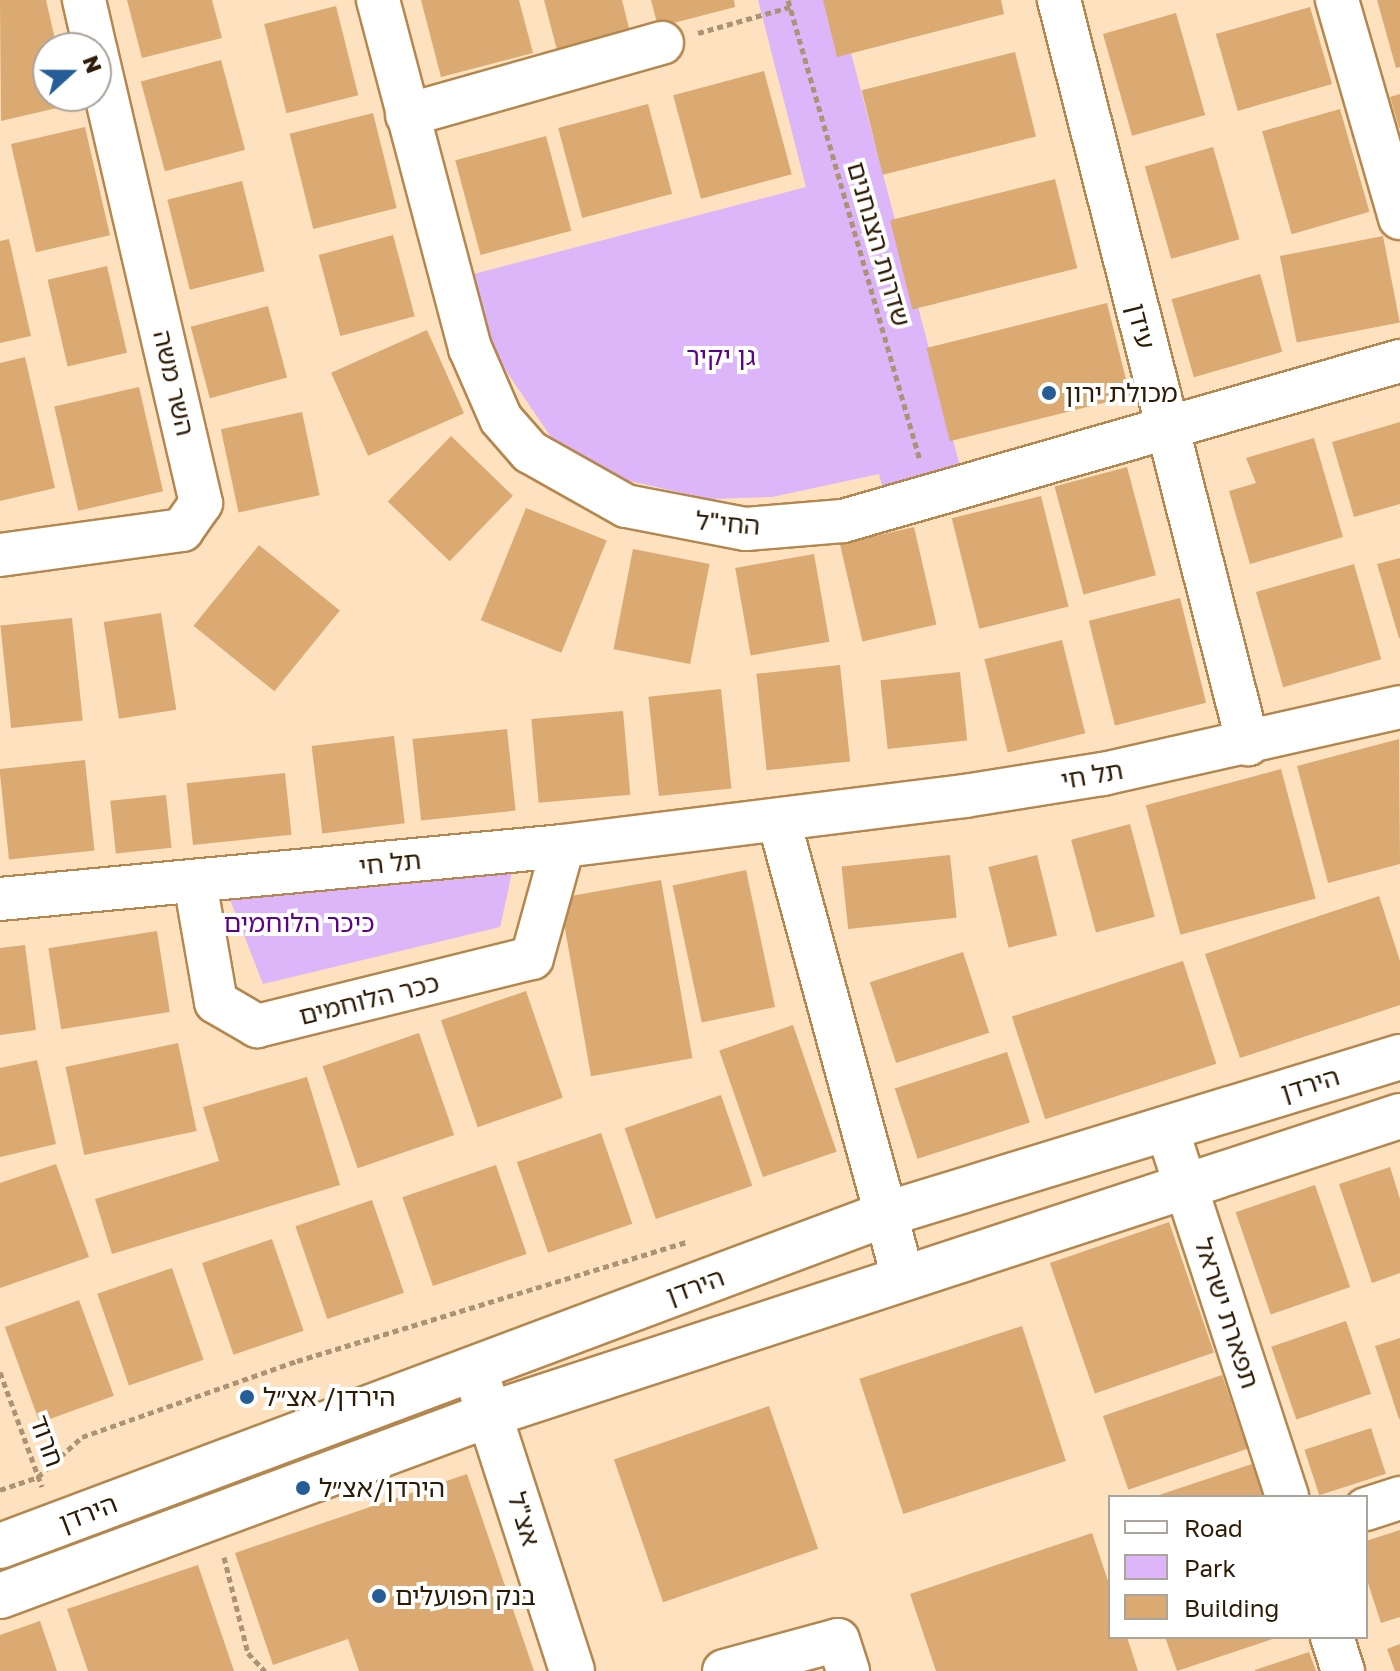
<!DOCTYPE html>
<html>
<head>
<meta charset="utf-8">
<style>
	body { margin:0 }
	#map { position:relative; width:1400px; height:1671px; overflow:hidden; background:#fee1bf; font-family:"Golos Text","Noto Sans Hebrew",sans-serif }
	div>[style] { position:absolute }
	.green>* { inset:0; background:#ddb5f9 }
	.building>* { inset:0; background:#daaa72; transform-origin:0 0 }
	.path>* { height:5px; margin-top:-2.5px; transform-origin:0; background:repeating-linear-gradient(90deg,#ac9375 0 6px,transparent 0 10px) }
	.roads { filter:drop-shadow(2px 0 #b4874e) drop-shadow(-2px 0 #b4874e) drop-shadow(0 2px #b4874e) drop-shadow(0 -2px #b4874e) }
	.minor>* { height:42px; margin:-21px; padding:0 21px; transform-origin:21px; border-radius:21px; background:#fff }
	.tertiary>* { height:44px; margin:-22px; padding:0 22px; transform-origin:22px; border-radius:22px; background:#fff }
	.dots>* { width:22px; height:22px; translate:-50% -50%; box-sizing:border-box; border:4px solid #fff; border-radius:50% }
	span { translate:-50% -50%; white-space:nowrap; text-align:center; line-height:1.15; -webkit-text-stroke:8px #fff; paint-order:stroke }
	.street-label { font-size:26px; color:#2d1b04 }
	.park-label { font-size:26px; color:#5d0284 }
	.poi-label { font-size:26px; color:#2d1b04 }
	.left { translate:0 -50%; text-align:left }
	.legend { position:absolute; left:1108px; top:1495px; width:260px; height:144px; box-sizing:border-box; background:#fff; border:2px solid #aba49b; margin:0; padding:10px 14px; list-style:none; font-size:24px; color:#2d1b04 }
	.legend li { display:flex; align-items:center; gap:16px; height:40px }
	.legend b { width:40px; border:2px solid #aba49b }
	.north { position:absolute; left:32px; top:32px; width:80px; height:80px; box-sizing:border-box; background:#fff; border:2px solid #aba49b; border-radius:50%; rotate:69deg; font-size:22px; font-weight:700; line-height:32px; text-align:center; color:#2d1b04 }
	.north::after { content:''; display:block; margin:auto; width:28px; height:36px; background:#255e96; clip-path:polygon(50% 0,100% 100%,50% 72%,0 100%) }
</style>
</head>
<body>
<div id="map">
	<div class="green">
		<div style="clip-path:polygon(758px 0,837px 0,965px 485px,888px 508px,879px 474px,772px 497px,710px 499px,625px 480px,551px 437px,496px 356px,466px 276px,806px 187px)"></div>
		<div style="clip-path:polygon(517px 850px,500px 927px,263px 984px,222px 879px)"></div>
	</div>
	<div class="building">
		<div style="clip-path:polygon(0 0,46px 0,57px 48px,48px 48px,48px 96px,68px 96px,70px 105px,1px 121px)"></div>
		<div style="clip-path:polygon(127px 0,212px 0,222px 38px,142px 58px)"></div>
		<div style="clip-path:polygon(421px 0,519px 0,533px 53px,441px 77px)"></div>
		<div style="clip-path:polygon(544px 0,622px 0,630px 32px,557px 50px)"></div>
		<div style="clip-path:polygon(651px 0,734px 0,735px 7px,658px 27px)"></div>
		<div style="clip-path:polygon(823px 0,1001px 0,1004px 14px,837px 57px)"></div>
		<div style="clip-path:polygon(1377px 0,1400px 0,1400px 67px,1396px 68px)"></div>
		<div style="left:336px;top:6px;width:92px;height:74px;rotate:76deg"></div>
		<div style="left:1310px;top:7px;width:80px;height:98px;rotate:74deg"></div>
		<div style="left:1176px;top:13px;width:106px;height:76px;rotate:74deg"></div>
		<div style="left:1015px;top:52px;width:87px;height:158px;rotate:76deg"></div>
		<div style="left:221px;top:60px;width:93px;height:83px;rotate:75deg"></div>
		<div style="left:764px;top:71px;width:107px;height:94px;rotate:75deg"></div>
		<div style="clip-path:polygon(1400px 94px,1400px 128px,1399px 128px,1390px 97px)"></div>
		<div style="left:648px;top:104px;width:93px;height:93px;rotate:75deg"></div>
		<div style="left:1340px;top:109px;width:107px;height:81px;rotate:74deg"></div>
		<div style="left:373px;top:113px;width:98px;height:86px;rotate:76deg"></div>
		<div style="left:85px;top:127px;width:111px;height:76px;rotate:77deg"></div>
		<div style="left:546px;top:136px;width:98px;height:94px;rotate:75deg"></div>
		<div style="left:1213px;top:147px;width:96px;height:71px;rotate:74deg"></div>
		<div style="left:1055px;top:179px;width:92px;height:170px;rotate:76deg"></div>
		<div style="left:242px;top:181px;width:93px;height:77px;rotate:76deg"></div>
		<div style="left:393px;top:235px;width:84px;height:77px;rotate:75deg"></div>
		<div style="left:1383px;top:236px;width:88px;height:105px;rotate:79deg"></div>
		<div style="clip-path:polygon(9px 239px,31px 336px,0 343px,0 241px)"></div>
		<div style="left:107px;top:266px;width:89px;height:61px;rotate:77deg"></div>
		<div style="left:1260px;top:274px;width:81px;height:92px;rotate:74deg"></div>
		<div style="left:1107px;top:303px;width:96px;height:186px;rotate:76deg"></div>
		<div style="left:268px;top:306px;width:74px;height:80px;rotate:75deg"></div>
		<div style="left:427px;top:330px;width:91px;height:105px;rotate:66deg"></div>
		<div style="clip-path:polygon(25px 357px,55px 488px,0 501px,0 363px)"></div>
		<div style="left:139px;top:387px;width:107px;height:87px;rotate:77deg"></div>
		<div style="left:302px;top:412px;width:85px;height:83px;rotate:78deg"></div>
		<div style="clip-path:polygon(1400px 422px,1400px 504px,1354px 517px,1332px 442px)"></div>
		<div style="left:451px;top:436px;width:86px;height:91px;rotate:44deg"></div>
		<div style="clip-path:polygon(1314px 438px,1343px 537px,1250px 564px,1229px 491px,1256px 483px,1246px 458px)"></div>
		<div style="left:1127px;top:467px;width:112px;height:75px;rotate:75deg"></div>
		<div style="left:1041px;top:496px;width:114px;height:92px;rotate:76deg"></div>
		<div style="left:526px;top:508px;width:87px;height:121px;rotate:22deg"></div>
		<div style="left:914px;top:527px;width:100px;height:76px;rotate:77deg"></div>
		<div style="left:259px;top:545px;width:104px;height:104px;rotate:39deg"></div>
		<div style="left:633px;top:549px;width:78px;height:102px;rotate:11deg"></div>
		<div style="left:814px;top:554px;width:89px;height:80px;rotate:80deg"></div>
		<div style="clip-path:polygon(1400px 558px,1400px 638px,1399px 638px,1377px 564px)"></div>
		<div style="left:1354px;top:564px;width:99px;height:102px;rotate:74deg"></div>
		<div style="left:1180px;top:598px;width:108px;height:94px;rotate:76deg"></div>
		<div style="left:161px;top:613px;width:98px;height:58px;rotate:81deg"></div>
		<div style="left:72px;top:618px;width:103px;height:72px;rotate:84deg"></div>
		<div style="left:1062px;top:640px;width:96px;height:80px;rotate:76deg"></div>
		<div style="left:840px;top:665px;width:97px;height:84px;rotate:84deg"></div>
		<div style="left:960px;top:672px;width:69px;height:80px;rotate:84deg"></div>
		<div style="left:721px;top:689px;width:100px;height:73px;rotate:84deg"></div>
		<div style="left:623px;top:711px;width:84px;height:92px;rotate:85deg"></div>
		<div style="left:507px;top:729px;width:82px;height:95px;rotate:84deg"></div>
		<div style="left:394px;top:736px;width:88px;height:83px;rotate:83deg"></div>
		<div style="clip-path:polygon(1399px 739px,1400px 864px,1328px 883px,1297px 766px)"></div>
		<div style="left:85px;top:760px;width:91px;height:86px;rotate:84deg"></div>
		<div style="left:1281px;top:769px;width:134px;height:140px;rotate:75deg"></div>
		<div style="left:285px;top:773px;width:62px;height:99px;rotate:84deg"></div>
		<div style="left:166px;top:795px;width:53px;height:56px;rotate:84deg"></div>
		<div style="left:1130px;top:824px;width:96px;height:61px;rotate:75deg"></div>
		<div style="left:950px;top:855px;width:63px;height:109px;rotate:84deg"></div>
		<div style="left:1037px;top:855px;width:83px;height:50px;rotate:76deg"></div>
		<div style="left:746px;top:870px;width:140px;height:75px;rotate:78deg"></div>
		<div style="left:661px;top:880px;width:181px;height:103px;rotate:80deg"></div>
		<div style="clip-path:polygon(1379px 896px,1400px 961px,1400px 1005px,1240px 1058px,1205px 954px)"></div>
		<div style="left:157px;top:931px;width:82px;height:110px;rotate:81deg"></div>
		<div style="clip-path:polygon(25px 945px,36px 1030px,0 1035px,0 948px)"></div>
		<div style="left:963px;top:952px;width:85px;height:98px;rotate:72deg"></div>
		<div style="left:1183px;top:961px;width:108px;height:180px;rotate:72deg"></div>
		<div style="left:526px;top:991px;width:113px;height:90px;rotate:71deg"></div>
		<div style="left:793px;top:1025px;width:134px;height:78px;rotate:71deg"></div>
		<div style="left:419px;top:1033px;width:108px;height:102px;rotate:71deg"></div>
		<div style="left:178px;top:1043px;width:90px;height:115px;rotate:78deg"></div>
		<div style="left:1007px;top:1052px;width:74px;height:118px;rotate:72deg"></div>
		<div style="clip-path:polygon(37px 1060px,56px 1144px,0 1157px,0 1068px)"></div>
		<div style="clip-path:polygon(307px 1077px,340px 1185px,112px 1254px,95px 1199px,219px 1161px,203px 1107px)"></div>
		<div style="left:721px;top:1095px;width:96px;height:102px;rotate:71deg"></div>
		<div style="left:601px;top:1133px;width:96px;height:89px;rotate:71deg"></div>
		<div style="clip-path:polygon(56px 1164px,89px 1257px,0 1288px,0 1183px)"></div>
		<div style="left:496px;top:1165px;width:94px;height:99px;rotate:71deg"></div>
		<div style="clip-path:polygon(1390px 1167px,1400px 1199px,1400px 1273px,1372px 1283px,1339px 1184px)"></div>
		<div style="left:1315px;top:1185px;width:108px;height:84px;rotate:71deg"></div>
		<div style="left:372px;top:1200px;width:98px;height:81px;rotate:71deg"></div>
		<div style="left:1169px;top:1222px;width:138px;height:126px;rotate:71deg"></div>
		<div style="left:272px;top:1239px;width:97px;height:74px;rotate:71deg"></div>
		<div style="left:172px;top:1268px;width:97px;height:79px;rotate:71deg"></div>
		<div style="left:79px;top:1300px;width:102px;height:79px;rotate:70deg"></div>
		<div style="left:1346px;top:1321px;width:77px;height:79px;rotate:71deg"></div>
		<div style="left:1022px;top:1326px;width:142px;height:171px;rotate:72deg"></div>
		<div style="clip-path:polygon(1400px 1338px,1400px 1419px,1399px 1419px,1375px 1346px)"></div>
		<div style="left:1222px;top:1375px;width:78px;height:126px;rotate:71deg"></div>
		<div style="left:769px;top:1406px;width:151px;height:164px;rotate:71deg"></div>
		<div style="left:1371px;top:1428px;width:48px;height:70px;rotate:72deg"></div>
		<div style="clip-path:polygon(1252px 1464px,1263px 1497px,1156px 1497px,1156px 1496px)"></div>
		<div style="clip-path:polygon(467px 1474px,534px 1671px,359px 1671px,348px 1639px,273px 1665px,235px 1553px)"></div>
		<div style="clip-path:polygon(1400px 1530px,1400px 1617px,1381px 1623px,1366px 1577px,1366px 1541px)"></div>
		<div style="clip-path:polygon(1092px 1533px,1110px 1587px,1110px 1637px,1127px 1637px,1138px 1671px,936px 1671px,910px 1594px)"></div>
		<div style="clip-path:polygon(198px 1565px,234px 1671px,88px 1671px,67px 1609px)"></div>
		<div style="clip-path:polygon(40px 1621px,57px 1671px,0 1671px,0 1635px)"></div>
		<div style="clip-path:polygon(1165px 1637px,1276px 1637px,1276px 1638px,1177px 1671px)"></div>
		<div style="clip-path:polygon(1400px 1644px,1400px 1671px,1395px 1671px,1387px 1649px)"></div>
		<div style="clip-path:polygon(1309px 1652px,1316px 1671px,1255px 1671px,1255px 1670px)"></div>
	</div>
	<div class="path">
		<div style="left:788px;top:0;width:479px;rotate:74deg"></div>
		<div style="left:698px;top:33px;width:96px;rotate:-15.8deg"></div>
		<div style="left:0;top:1372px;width:122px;rotate:69.9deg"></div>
		<div style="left:0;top:1490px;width:40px;rotate:-18.9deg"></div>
		<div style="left:38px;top:1477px;width:59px;rotate:-42.3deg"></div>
		<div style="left:82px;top:1437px;width:228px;rotate:-19.5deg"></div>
		<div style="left:297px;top:1361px;width:407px;rotate:-17deg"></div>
		<div style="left:224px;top:1557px;width:99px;rotate:76deg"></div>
		<div style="left:248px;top:1653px;width:25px;rotate:47deg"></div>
	</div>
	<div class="roads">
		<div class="minor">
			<div style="left:84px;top:0;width:49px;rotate:77.1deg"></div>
			<div style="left:378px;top:0;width:360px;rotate:75.2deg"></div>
			<div style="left:470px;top:348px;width:77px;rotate:66.4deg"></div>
			<div style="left:501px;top:419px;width:44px;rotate:48.7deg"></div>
			<div style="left:530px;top:452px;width:110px;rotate:29.4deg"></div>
			<div style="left:626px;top:506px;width:122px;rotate:10.9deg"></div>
			<div style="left:746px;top:529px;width:97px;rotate:-4.7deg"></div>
			<div style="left:843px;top:521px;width:580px;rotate:-16.03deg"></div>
			<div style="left:1059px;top:0;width:768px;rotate:75.75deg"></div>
			<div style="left:1337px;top:0;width:227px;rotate:73.9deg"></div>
			<div style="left:407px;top:115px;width:265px;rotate:-15.8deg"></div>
			<div style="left:0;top:555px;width:184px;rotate:-7.8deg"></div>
			<div style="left:182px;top:530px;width:33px;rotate:-55deg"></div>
			<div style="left:201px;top:503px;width:462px;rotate:-103.1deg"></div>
			<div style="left:779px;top:821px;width:472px;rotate:74.8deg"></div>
			<div style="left:195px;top:882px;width:122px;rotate:80.1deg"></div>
			<div style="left:216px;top:1002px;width:48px;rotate:30.3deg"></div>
			<div style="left:257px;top:1026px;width:283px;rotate:-13.9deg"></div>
			<div style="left:532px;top:958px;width:116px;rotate:-74.5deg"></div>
			<div style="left:0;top:899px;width:565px;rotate:-5.38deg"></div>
			<div style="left:563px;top:846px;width:405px;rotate:-7.1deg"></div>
			<div style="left:965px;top:796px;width:140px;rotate:-9.1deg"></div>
			<div style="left:1103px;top:774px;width:304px;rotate:-12.7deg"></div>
			<div style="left:1167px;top:1129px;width:387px;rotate:71.9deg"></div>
			<div style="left:1366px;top:1509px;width:36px;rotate:-18deg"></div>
			<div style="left:1332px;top:1637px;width:36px;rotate:72deg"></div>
			<div style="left:724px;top:1671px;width:118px;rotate:-15.2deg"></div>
			<div style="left:838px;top:1640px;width:33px;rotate:72deg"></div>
		</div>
		<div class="tertiary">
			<div style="left:481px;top:1389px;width:296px;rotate:72.1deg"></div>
			<div style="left:0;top:1546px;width:946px;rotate:-20.54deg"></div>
			<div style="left:886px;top:1214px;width:537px;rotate:-16.99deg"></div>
			<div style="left:0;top:1596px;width:524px;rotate:-20.34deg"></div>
			<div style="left:491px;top:1414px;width:957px;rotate:-18.15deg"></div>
		</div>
	</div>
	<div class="dots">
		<div style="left:1049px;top:393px;background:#255e96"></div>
		<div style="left:247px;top:1397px;background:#255e96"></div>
		<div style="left:303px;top:1488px;background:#255e96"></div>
		<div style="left:379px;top:1596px;background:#255e96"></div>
	</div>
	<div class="street-label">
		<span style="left:879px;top:244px;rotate:74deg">שדרות הצנחנים</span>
		<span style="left:1141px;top:326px;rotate:76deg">עידן</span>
		<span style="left:174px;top:383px;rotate:77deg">השר משה</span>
		<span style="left:728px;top:523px;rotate:5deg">החי"ל</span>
		<span style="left:1092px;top:775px;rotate:-10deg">תל חי</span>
		<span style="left:390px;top:863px;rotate:-6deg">תל חי</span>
		<span style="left:369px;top:999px;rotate:-14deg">ככר הלוחמים</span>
		<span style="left:1310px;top:1084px;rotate:-17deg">הירדן</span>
		<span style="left:695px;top:1286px;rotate:-20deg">הירדן</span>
		<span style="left:1227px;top:1313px;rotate:72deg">תפארת ישראל</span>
		<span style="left:47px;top:1441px;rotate:70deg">חרוד</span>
		<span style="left:88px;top:1513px;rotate:-21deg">הירדן</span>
		<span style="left:524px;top:1519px;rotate:73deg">אצ"ל</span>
	</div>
	<div class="park-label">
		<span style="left:721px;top:356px">גן יקיר</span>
		<span style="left:299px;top:923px">כיכר הלוחמים</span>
	</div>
	<div class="poi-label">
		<span class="left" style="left:1065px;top:393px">מכולת ירון</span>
		<span class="left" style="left:263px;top:1397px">הירדן/ אצ״ל</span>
		<span class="left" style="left:319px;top:1488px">הירדן/אצ״ל</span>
		<span class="left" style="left:395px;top:1596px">בנק הפועלים</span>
	</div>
	<ul class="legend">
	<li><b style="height:10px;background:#fff"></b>Road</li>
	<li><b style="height:22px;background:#ddb5f9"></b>Park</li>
	<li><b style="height:22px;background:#daaa72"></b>Building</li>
	</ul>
	<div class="north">N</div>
</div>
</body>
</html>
